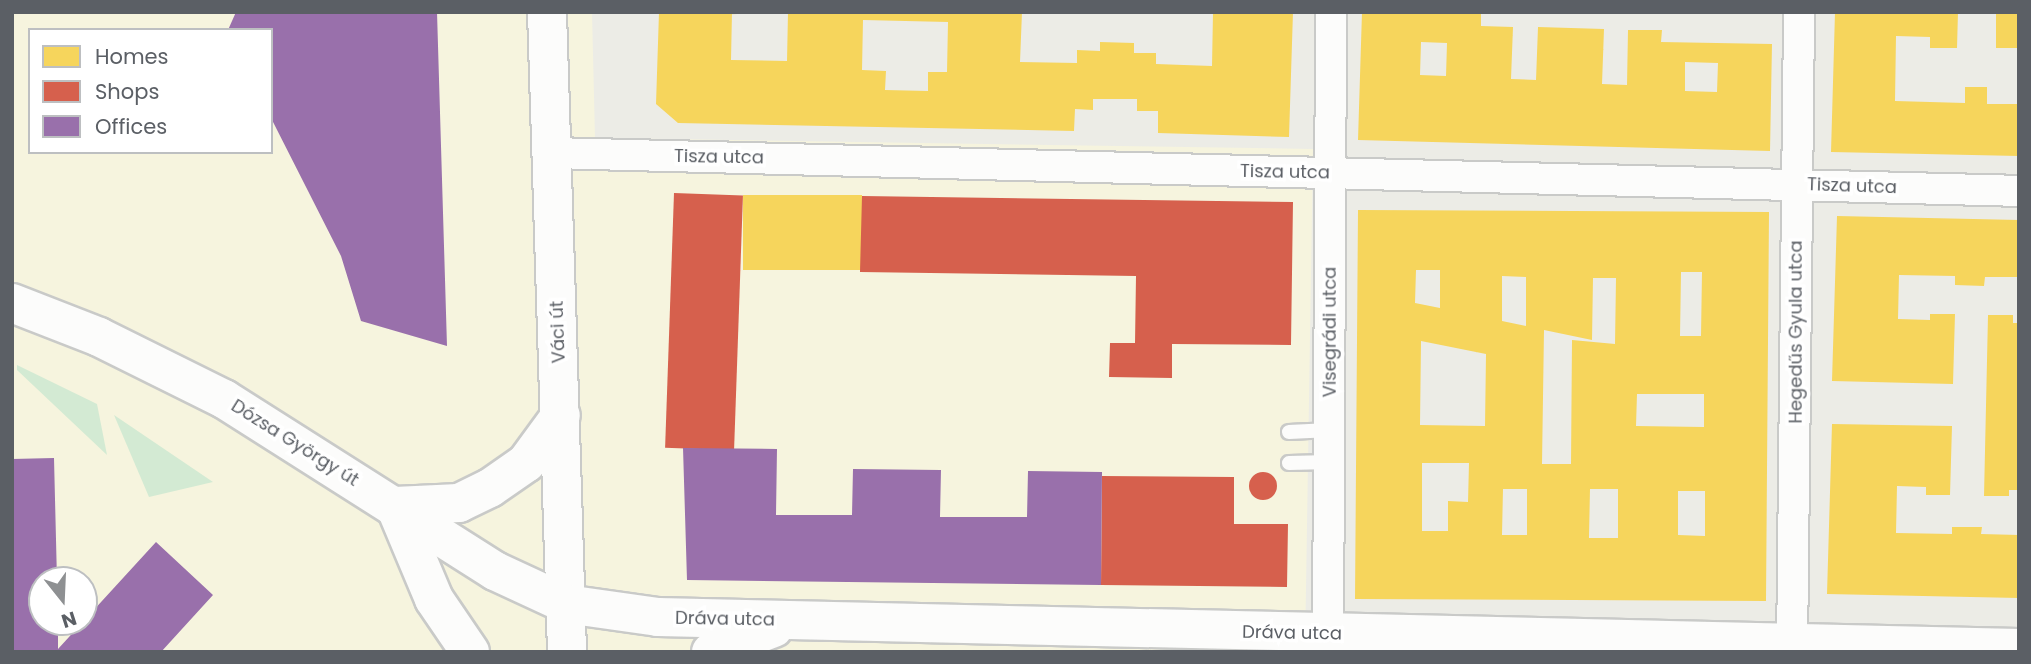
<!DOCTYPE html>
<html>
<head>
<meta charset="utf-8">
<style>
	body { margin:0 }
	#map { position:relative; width:2031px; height:664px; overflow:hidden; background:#ecece6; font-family:Poppins,sans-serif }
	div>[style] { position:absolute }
	.commercial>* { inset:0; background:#f6f4de }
	.green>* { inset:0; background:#d3ead3 }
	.homes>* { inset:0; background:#f6d55c; transform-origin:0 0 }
	.shops>* { inset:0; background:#d6604d; transform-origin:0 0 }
	.round { border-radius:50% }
	.offices>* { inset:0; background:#9970ab }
	.roads { filter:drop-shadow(2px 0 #c9cac8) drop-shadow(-2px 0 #c9cac8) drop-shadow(0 2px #c9cac8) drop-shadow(0 -2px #c9cac8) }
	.service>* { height:14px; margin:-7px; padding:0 7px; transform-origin:7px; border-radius:7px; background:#fcfcfb }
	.minor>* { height:30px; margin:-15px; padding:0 15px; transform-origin:15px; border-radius:15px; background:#fcfcfb }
	.secondary>* { height:38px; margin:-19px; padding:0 19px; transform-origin:19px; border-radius:19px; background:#fcfcfb }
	span { translate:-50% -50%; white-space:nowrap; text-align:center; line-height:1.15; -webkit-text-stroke:7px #fff; paint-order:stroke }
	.street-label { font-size:18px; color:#5b5f65 }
	.frame { position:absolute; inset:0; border:14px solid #5b5f65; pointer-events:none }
	.legend { position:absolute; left:28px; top:28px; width:245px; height:126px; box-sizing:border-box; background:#fff; border:2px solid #bdbfc1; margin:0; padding:9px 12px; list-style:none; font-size:21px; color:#5b5f65 }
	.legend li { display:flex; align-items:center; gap:14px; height:35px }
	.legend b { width:35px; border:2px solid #bdbfc1 }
	.north { position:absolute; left:28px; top:566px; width:70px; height:70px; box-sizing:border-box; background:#fff; border:2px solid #bdbfc1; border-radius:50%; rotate:162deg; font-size:19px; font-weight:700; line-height:28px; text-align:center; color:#5b5f65 }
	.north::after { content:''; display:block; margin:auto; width:24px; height:32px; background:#8e9092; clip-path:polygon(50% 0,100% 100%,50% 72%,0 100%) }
</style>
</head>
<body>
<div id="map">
	<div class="commercial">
		<div style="clip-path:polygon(evenodd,12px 12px,592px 12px,595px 138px,1313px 149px,1305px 652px,12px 652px,12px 12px,30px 30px,271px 30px,271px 152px,30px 152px,30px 30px,12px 12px,42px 580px,84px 580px,84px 622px,42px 622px,42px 580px)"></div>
	</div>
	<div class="green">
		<div style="clip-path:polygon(17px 365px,97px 404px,107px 455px,17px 370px)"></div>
		<div style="clip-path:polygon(114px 415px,213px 482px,149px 497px)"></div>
	</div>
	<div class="homes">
		<div style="clip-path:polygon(evenodd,659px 12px,732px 12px,731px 60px,787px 61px,788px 12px,1022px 12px,1020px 62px,1077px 63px,1077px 50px,1100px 51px,1100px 42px,1134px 43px,1134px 53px,1156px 53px,1156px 64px,1212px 66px,1213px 12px,1293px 12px,1289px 137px,1158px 133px,1158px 111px,1137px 111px,1137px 99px,1093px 99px,1093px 110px,1075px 109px,1074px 131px,678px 123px,656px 104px,659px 12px,863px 20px,948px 22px,947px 72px,928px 72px,928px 91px,885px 90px,886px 71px,862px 70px,863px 20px)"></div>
		<div style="clip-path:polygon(evenodd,1362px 12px,1481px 12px,1481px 26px,1513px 27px,1511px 79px,1536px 80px,1538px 27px,1604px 29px,1602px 84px,1627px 85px,1628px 30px,1662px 30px,1661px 42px,1772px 44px,1770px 151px,1358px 140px,1362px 12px,1421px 42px,1447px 43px,1446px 76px,1420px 75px,1421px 42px,1362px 12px,1685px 62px,1718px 63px,1717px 92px,1685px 91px,1685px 62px)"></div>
		<div style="clip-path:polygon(1835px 12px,1958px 12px,1957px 48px,1930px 48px,1930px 37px,1896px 36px,1895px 101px,1965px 103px,1965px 87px,1987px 87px,1987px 104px,2019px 104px,2019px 156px,1831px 152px)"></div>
		<div style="left:1996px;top:12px;width:23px;height:36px"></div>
		<div style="left:743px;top:195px;width:119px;height:75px"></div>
		<div style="clip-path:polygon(evenodd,1358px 210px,1769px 212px,1766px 601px,1355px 599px,1358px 210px,1416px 270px,1440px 270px,1440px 308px,1415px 303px,1416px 270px,1358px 210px,1681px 272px,1702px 272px,1701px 336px,1680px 336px,1681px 272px,1358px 210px,1502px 276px,1526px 277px,1526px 326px,1502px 321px,1502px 276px,1358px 210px,1593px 278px,1616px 278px,1615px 344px,1572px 340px,1571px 464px,1542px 464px,1544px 330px,1592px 340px,1593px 278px,1358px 210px,1421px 341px,1486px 354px,1485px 426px,1420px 425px,1421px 341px,1358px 210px,1637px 394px,1704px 394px,1704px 427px,1636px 426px,1637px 394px,1358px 210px,1422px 463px,1469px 463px,1468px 502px,1448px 501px,1448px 531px,1422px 531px,1422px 463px,1358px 210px,1503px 489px,1527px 489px,1527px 535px,1502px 535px,1503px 489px,1358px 210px,1590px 489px,1618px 489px,1618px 538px,1589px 538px,1590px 489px,1358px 210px,1678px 491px,1705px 491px,1705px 536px,1678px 535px,1678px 491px)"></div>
		<div style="clip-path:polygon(1837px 216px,2019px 220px,2019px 277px,1985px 277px,1984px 286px,1955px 285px,1955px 276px,1899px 275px,1898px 319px,1930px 320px,1930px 314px,1955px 314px,1953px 384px,1832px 381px)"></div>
		<div style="clip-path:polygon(1988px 315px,2013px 315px,2013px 323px,2019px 323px,2019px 490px,2009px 490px,2009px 496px,1984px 496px)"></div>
		<div style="clip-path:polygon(1832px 424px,1952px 426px,1950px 495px,1926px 495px,1926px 487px,1897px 486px,1896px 533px,1952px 534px,1952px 527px,1982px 527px,1981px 534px,2019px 535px,2019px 598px,1827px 594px)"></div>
	</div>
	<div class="shops">
		<div style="left:674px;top:193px;width:69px;height:255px;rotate:2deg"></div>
		<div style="clip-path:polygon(862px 196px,1293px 202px,1291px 345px,1172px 344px,1172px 378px,1109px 377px,1110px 343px,1135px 343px,1136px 276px,860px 272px)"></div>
		<div class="round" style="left:1249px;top:472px;width:28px;height:28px"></div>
		<div style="clip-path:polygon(1102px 476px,1234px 477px,1234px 524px,1288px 524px,1287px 587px,1101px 585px)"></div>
	</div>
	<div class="offices">
		<div style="clip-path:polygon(236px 12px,437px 12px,447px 346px,361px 321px,341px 256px,271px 118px,271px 30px,228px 30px)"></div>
		<div style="clip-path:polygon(683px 448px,777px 449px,776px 515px,852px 515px,853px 469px,941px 470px,940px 517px,1027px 517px,1028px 471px,1102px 472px,1101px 585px,687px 580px)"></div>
		<div style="clip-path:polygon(54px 458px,57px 580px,42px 580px,42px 622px,58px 622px,58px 649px,156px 542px,213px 595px,161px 652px,12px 652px,12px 459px)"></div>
	</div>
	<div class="roads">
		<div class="service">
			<div style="left:1289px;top:432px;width:41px;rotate:-2.8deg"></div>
			<div style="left:1289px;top:463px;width:41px;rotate:-1.4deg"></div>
		</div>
		<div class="minor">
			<div style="left:552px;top:153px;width:1467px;rotate:1.48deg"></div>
			<div style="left:1328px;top:652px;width:640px;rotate:-89.73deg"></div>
			<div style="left:1792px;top:652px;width:640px;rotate:-89.37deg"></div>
		</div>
		<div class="secondary">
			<div style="left:547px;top:12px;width:640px;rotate:88.21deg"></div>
			<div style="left:12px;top:303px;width:93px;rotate:21.3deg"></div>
			<div style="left:99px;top:337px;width:140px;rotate:26.4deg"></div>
			<div style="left:224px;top:399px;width:321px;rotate:32.4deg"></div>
			<div style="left:495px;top:571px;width:78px;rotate:24.9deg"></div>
			<div style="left:566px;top:604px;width:93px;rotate:8deg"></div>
			<div style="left:658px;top:617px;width:1361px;rotate:1.3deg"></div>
			<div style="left:395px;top:506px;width:64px;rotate:-2.7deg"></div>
			<div style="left:459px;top:503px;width:34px;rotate:-26deg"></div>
			<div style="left:490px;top:488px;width:44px;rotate:-34.8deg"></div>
			<div style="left:526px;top:463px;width:59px;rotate:-53.9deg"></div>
			<div style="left:395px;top:506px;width:101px;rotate:67.2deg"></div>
			<div style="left:434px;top:599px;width:64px;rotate:55.8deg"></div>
			<div style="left:711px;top:652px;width:67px;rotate:-20.9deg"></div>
		</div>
	</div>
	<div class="street-label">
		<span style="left:719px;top:157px;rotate:1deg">Tisza utca</span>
		<span style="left:1285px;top:172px;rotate:1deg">Tisza utca</span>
		<span style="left:1852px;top:186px;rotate:2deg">Tisza utca</span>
		<span style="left:558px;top:332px;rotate:-92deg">Váci út</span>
		<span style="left:1330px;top:332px;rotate:-90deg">Visegrádi utca</span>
		<span style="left:1796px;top:332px;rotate:-90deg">Hegedűs Gyula utca</span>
		<span style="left:295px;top:443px;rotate:32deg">Dózsa György út</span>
		<span style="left:725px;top:619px;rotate:1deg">Dráva utca</span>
		<span style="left:1292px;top:633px;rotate:1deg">Dráva utca</span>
	</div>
	<div class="frame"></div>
	<ul class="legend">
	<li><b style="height:19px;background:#f6d55c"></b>Homes</li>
	<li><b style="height:19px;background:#d6604d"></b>Shops</li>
	<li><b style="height:19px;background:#9970ab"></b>Offices</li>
	</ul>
	<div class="north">N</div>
</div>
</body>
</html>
